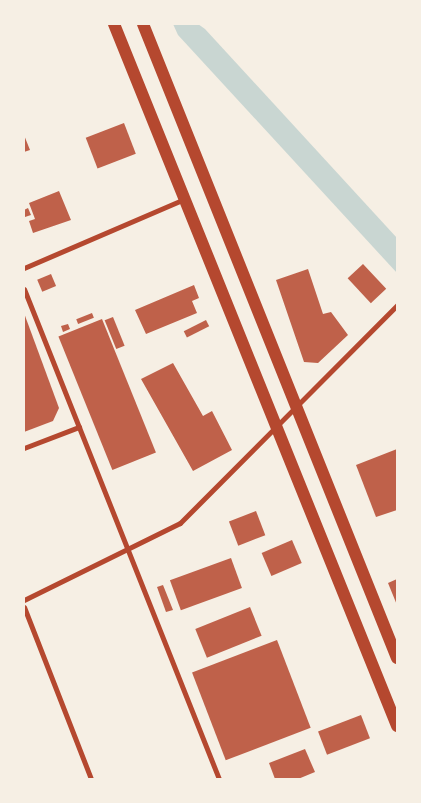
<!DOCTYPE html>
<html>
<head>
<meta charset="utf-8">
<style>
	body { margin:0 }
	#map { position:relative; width:421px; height:803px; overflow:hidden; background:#f6efe4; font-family:Lora,serif }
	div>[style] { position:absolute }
	.water>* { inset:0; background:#c9d6d2 }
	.building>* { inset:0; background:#bf614a; transform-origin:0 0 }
	.minor>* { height:5px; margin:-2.5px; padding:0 2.5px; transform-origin:2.5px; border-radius:2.5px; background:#b5482f }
	.primary>* { height:12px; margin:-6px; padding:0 6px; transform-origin:6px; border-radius:6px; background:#b5482f }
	span { translate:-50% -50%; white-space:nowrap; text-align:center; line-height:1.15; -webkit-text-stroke:5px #f6efe4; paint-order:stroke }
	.frame { position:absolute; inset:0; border:25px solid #f6efe4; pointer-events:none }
</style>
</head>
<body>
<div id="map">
	<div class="water">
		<div style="clip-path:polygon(173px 24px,198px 24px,205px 29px,397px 238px,397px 273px,178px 35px)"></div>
	</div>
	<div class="building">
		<div style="left:124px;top:123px;width:33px;height:41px;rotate:69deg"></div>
		<div style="clip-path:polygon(24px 135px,30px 150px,24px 152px)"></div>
		<div style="clip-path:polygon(59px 191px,71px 220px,33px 233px,29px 221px,35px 219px,29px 203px)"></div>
		<div style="clip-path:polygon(28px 208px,31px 215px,25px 217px,24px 210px)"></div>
		<div style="left:363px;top:264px;width:34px;height:21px;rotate:47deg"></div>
		<div style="clip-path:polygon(308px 269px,323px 314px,331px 312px,348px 335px,318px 363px,304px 362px,276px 280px)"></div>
		<div style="left:51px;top:274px;width:13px;height:15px;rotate:67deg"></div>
		<div style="clip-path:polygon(194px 285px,199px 298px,192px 301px,197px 313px,146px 334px,135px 310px)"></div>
		<div style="clip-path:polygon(24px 313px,59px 408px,53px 421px,24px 432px)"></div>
		<div style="left:92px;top:313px;width:5px;height:17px;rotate:68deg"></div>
		<div style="left:113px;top:317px;width:31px;height:9px;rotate:68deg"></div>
		<div style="left:102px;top:319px;width:144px;height:47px;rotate:68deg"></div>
		<div style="left:206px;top:320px;width:7px;height:25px;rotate:63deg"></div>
		<div style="clip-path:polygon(68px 324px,70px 329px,63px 332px,61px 326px)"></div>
		<div style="clip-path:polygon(173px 363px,203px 416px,212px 411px,232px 450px,193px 471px,141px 379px)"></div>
		<div style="clip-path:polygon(397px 449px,397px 510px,376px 517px,356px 465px)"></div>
		<div style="left:256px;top:511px;width:26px;height:29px;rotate:69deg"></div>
		<div style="left:292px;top:540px;width:25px;height:33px;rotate:67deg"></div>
		<div style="left:231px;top:558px;width:32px;height:65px;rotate:70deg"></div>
		<div style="clip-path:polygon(397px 579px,397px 605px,388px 583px)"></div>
		<div style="clip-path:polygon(163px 585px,173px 610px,166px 612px,157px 587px)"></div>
		<div style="left:250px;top:607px;width:31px;height:59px;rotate:68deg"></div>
		<div style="left:277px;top:640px;width:94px;height:91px;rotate:69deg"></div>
		<div style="left:361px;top:715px;width:25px;height:46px;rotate:69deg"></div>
		<div style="clip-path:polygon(305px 749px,315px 772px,298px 779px,275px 779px,269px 763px)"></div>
	</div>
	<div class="minor">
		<div style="left:24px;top:268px;width:174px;rotate:-23.3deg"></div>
		<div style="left:24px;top:289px;width:527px;rotate:68.3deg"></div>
		<div style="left:24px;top:448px;width:59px;rotate:-20.9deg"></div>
		<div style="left:24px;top:600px;width:174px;rotate:-26.3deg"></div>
		<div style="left:180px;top:523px;width:308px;rotate:-45.1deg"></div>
		<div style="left:24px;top:607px;width:185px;rotate:68.7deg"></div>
	</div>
	<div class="primary">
		<div style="left:114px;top:24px;width:757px;rotate:68.04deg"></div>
		<div style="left:143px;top:24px;width:683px;rotate:68.17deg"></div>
	</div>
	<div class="frame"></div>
</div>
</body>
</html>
